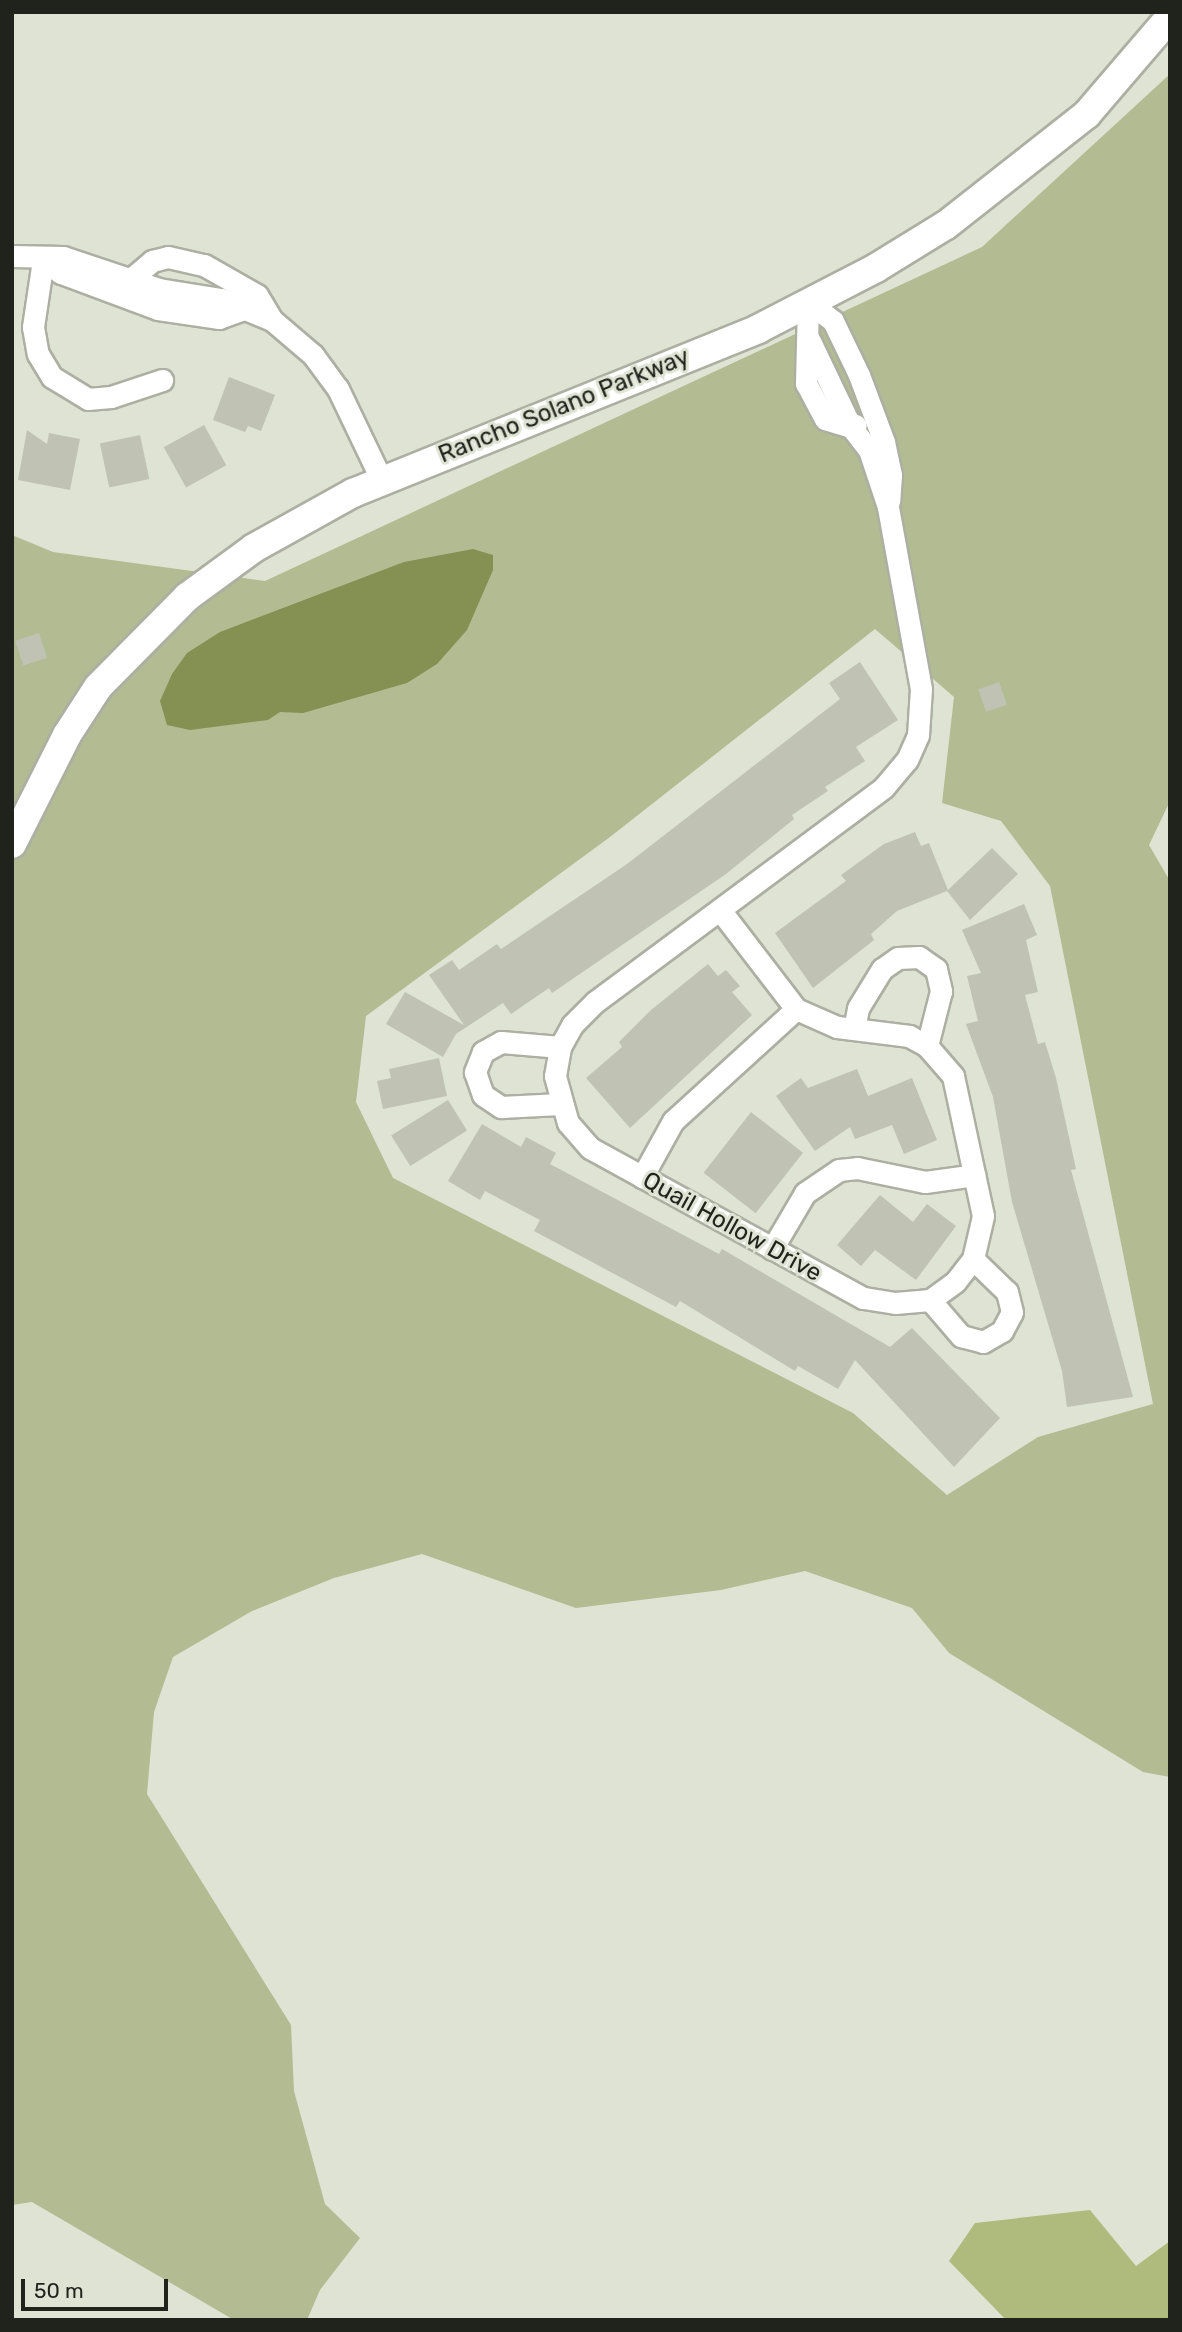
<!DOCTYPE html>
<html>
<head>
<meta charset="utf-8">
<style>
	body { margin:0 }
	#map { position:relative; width:1182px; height:2332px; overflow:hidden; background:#dfe3d3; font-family:Rubik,sans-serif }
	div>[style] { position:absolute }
	.green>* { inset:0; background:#b3bb92 }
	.forest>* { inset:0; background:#afbb7d }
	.water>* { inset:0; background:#859053 }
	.building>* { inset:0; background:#c0c3b4; transform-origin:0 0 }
	.roads { filter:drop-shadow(2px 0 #acafa1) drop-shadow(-2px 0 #acafa1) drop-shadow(0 2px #acafa1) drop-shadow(0 -2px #acafa1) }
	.minor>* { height:21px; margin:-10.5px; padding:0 10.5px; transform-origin:10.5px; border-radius:10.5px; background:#fff }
	.tertiary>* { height:28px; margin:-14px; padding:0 14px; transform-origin:14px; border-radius:14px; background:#fff }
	span { translate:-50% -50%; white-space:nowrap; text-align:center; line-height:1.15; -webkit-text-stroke:6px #dfe3d3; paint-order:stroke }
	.street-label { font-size:24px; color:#20221c }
	.frame { position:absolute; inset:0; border:14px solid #20221c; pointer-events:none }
	.scale { position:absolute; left:21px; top:2279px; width:147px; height:32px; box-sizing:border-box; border:4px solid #20221c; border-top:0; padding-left:9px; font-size:21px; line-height:24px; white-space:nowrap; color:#20221c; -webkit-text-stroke:5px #dfe3d3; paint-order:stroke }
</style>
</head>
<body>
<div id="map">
	<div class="green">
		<div style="clip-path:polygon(evenodd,1170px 74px,1170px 801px,1149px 845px,1170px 881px,1170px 1777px,1143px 1772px,949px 1653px,912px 1608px,805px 1571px,721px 1590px,576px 1608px,422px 1554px,334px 1578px,252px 1611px,173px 1657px,154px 1712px,147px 1794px,291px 2025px,294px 2091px,325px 2204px,360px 2238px,320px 2290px,307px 2320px,234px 2320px,32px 2202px,12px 2205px,12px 535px,53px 552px,265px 581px,982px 247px,1170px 74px,875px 629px,954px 697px,942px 803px,1001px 821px,1050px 886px,1153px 1404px,1038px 1437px,947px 1495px,853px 1413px,393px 1178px,356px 1102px,366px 1016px,610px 837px,875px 629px)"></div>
	</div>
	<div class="forest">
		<div style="clip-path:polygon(1090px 2210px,1136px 2266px,1170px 2241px,1170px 2320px,1006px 2320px,949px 2261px,975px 2223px)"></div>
	</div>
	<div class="water">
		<div style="clip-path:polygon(473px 549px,493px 555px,493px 570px,467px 630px,437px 664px,407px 683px,303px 713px,280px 712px,268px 720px,190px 730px,167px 725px,160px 701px,172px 674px,187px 653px,220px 632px,404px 562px)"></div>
	</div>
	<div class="building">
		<div style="clip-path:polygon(229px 377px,275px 395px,261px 431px,248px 426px,245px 432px,213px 420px)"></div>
		<div style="left:204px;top:425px;width:46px;height:46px;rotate:61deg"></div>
		<div style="clip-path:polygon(27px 430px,47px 444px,49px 433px,80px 439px,70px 490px,18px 480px)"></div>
		<div style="left:140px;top:435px;width:45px;height:41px;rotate:78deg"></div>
		<div style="left:39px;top:633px;width:26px;height:25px;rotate:72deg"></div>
		<div style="clip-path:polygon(860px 662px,898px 720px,856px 747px,865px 761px,825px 787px,828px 791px,792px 815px,794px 819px,726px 874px,552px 993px,549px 988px,511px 1014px,503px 1003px,456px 1034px,443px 1057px,386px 1024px,405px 992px,464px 1025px,429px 975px,452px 960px,459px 970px,497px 944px,501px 949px,627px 864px,840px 699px,829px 683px)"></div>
		<div style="left:999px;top:682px;width:24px;height:22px;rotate:71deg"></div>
		<div style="clip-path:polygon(915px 832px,921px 846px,929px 843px,948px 890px,992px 848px,1018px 874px,970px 920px,947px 891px,897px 911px,871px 934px,874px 940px,813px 988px,775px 933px,846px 881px,841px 875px,884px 844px)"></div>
		<div style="clip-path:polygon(1024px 904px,1037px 935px,1026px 940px,1038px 992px,1025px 995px,1038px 1044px,1045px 1042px,1056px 1078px,1076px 1169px,1071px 1170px,1133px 1397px,1067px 1407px,1062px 1371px,1012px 1202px,993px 1097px,966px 1024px,978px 1021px,967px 976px,981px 973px,962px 930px)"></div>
		<div style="clip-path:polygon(708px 964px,718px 976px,726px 970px,740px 986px,732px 992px,752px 1015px,630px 1128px,586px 1078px,622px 1047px,619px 1042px,651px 1010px)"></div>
		<div style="clip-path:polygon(439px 1058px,447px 1096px,383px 1109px,377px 1081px,391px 1078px,389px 1069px)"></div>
		<div style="clip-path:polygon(857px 1069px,868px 1096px,912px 1078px,937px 1140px,904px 1154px,892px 1125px,855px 1139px,850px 1127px,815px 1151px,776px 1096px,801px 1078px,808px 1088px)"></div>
		<div style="left:448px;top:1100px;width:36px;height:67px;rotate:58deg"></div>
		<div style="left:751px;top:1112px;width:66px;height:77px;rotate:38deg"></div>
		<div style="clip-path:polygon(482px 1124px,521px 1147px,526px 1137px,556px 1153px,550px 1164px,719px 1254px,722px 1249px,890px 1347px,912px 1328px,1000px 1418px,954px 1467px,855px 1360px,838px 1389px,798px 1366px,795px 1371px,680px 1301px,676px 1307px,534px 1231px,540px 1220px,485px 1191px,480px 1200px,448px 1181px)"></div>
		<div style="clip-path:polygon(880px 1195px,913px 1222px,927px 1204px,956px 1226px,916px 1280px,875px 1250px,861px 1266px,837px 1245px)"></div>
	</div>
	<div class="roads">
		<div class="minor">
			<div style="left:12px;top:256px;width:51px;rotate:1.1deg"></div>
			<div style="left:63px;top:257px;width:101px;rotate:18.4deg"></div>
			<div style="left:159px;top:289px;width:63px;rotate:9.2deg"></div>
			<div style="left:221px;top:299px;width:55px;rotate:22.4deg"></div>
			<div style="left:272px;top:320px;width:54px;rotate:40.5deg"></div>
			<div style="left:313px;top:355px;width:42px;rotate:53.7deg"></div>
			<div style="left:338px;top:389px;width:102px;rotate:64.4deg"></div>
			<div style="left:43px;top:260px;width:68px;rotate:98.5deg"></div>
			<div style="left:33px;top:327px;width:27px;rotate:80deg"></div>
			<div style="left:38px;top:354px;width:27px;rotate:59deg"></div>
			<div style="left:52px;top:377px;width:42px;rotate:31.4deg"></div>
			<div style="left:88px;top:399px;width:23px;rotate:-5deg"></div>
			<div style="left:111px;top:397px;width:54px;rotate:-18.4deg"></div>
			<div style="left:43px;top:260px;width:22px;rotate:36deg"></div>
			<div style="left:61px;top:273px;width:103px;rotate:20.4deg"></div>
			<div style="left:158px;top:309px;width:62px;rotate:8.4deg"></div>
			<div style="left:219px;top:318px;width:23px;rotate:-20deg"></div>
			<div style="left:132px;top:278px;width:26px;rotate:-40deg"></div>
			<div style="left:152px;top:261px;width:16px;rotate:-14deg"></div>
			<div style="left:168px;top:257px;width:37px;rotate:13deg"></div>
			<div style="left:204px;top:265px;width:61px;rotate:29.5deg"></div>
			<div style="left:257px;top:295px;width:29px;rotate:59deg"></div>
			<div style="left:808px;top:302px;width:31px;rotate:37deg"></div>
			<div style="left:833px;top:321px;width:60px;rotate:64.3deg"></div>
			<div style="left:859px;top:375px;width:72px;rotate:69.5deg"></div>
			<div style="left:884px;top:442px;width:34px;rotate:78deg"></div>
			<div style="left:891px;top:475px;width:26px;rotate:94deg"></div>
			<div style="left:810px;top:341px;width:95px;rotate:64.5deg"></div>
			<div style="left:851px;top:427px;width:5px;rotate:-22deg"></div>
			<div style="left:720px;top:910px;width:125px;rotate:52.5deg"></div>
			<div style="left:796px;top:1009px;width:45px;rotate:23.7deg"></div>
			<div style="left:837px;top:1027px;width:73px;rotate:7.1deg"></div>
			<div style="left:909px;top:1036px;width:21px;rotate:29deg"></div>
			<div style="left:927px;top:1046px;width:40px;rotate:49deg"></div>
			<div style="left:953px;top:1076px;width:143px;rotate:77.9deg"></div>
			<div style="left:983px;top:1216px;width:44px;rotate:103.1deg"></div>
			<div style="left:973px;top:1259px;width:29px;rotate:128deg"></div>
			<div style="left:955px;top:1282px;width:31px;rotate:144deg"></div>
			<div style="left:930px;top:1300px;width:35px;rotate:175deg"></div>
			<div style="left:895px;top:1303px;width:32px;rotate:-171deg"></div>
			<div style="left:863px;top:1298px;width:311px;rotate:-151.2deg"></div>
			<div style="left:590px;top:1148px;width:33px;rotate:-131deg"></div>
			<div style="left:568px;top:1123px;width:49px;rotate:-105.5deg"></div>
			<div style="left:555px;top:1076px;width:29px;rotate:-80deg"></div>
			<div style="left:560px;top:1047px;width:25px;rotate:-61deg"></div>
			<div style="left:572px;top:1025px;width:33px;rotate:-45deg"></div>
			<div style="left:595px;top:1002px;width:360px;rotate:-36.6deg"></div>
			<div style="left:884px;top:787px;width:35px;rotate:-50deg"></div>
			<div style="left:907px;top:760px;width:27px;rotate:-66deg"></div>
			<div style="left:918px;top:735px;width:46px;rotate:-86.3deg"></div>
			<div style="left:921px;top:689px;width:185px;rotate:-100.3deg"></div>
			<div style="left:888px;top:507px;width:60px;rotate:-108.4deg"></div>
			<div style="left:869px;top:450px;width:29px;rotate:-128deg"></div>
			<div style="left:851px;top:427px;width:27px;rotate:-163deg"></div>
			<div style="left:825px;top:419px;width:40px;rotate:-118deg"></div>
			<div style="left:806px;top:384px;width:82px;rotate:-88.6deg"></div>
			<div style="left:854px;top:1029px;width:21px;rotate:-79deg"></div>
			<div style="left:858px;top:1008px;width:46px;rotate:-58.4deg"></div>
			<div style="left:882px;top:969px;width:19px;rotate:-35deg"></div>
			<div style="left:898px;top:958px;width:21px;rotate:-3deg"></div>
			<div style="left:919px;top:957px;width:21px;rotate:35deg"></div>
			<div style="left:936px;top:969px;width:23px;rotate:77deg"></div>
			<div style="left:941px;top:991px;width:57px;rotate:104.3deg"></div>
			<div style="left:560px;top:1047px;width:59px;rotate:-175.2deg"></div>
			<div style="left:501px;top:1042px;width:21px;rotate:151deg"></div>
			<div style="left:483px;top:1052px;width:22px;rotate:112deg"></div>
			<div style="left:475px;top:1072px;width:24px;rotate:71deg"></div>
			<div style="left:483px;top:1095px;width:22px;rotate:34deg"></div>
			<div style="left:501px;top:1107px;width:59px;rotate:-2.9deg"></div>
			<div style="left:642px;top:1177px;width:64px;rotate:-61deg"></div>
			<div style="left:673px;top:1121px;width:166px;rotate:-42.3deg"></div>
			<div style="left:772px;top:1249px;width:65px;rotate:-59.5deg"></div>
			<div style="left:805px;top:1193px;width:41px;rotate:-34.1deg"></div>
			<div style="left:839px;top:1170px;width:18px;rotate:-6deg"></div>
			<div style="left:857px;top:1168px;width:69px;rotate:11.6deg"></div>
			<div style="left:925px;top:1182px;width:50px;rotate:-8deg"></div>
			<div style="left:930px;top:1300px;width:48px;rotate:49.3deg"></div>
			<div style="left:961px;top:1336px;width:23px;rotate:15deg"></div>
			<div style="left:983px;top:1342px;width:22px;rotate:-30deg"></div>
			<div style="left:1002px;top:1331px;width:21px;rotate:-62deg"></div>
			<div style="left:1012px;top:1312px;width:21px;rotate:-104deg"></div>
			<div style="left:1007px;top:1292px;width:47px;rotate:-135.9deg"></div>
		</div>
		<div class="tertiary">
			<div style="left:12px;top:844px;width:122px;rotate:-63.2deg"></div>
			<div style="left:67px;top:735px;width:57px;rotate:-57.1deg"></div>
			<div style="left:98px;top:687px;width:127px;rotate:-45.3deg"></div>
			<div style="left:187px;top:597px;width:83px;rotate:-36.2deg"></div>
			<div style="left:254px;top:548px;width:113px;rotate:-29.1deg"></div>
			<div style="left:353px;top:493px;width:437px;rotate:-22deg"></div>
			<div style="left:758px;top:329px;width:133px;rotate:-27.3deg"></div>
			<div style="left:876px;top:268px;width:82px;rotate:-31.6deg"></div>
			<div style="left:946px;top:225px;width:179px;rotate:-38.2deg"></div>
			<div style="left:1087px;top:114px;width:128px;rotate:-49.4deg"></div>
		</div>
	</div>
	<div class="street-label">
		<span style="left:564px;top:406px;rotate:-22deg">Rancho Solano Parkway</span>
		<span style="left:732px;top:1227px;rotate:29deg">Quail Hollow Drive</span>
	</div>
	<div class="frame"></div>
	<div class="scale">50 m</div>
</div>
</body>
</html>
